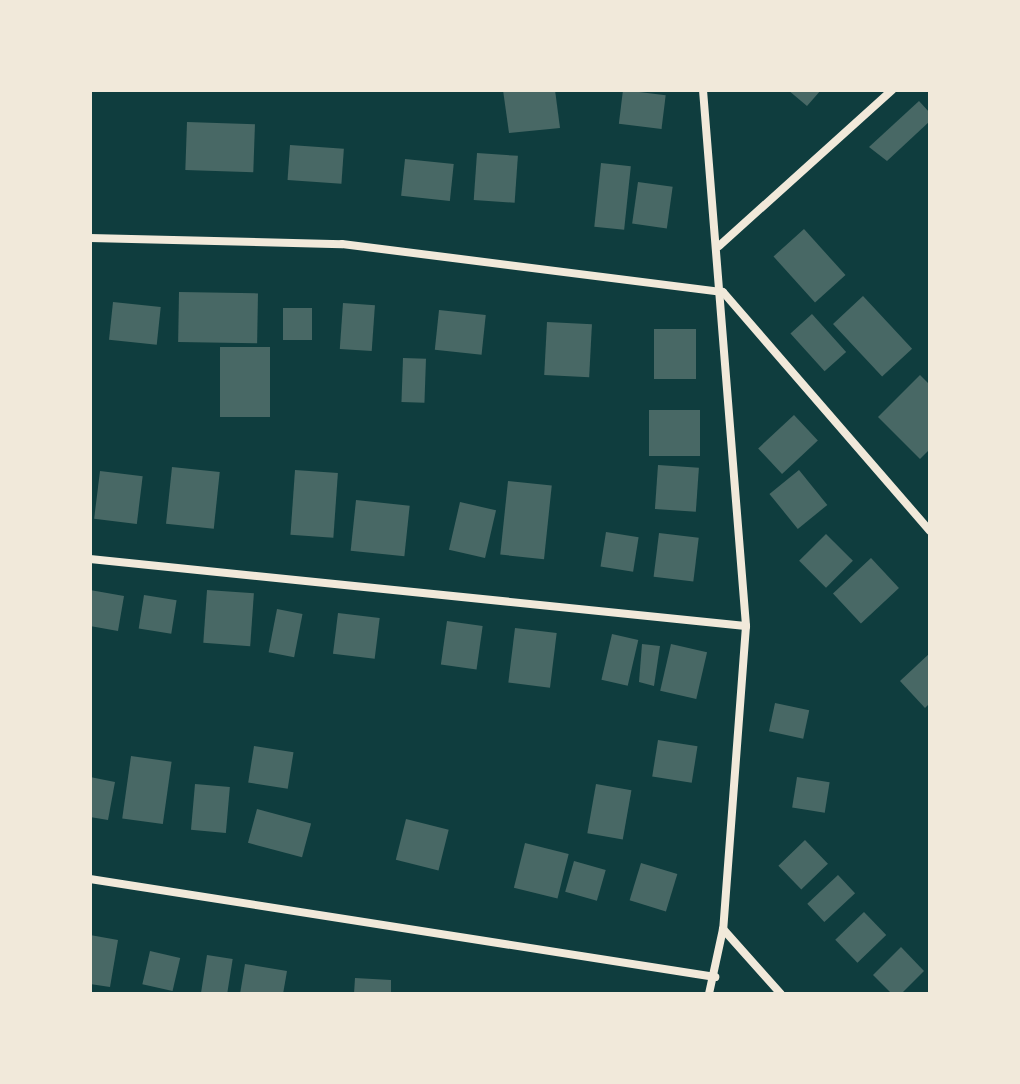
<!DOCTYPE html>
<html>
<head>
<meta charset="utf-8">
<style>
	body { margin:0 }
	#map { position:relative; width:1020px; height:1084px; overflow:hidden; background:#0f3d3e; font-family:"Roboto Condensed",sans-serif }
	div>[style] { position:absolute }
	.building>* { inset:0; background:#486865; transform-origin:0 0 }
	.minor>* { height:8px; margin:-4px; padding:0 4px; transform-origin:4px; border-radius:4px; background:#f1e9da }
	span { translate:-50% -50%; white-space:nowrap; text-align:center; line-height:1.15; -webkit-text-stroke:7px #f1e9da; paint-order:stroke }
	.frame { position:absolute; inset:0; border:92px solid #f1e9da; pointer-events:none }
</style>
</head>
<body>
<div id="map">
	<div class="building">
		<div style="clip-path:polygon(503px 90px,555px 90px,560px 128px,509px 133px)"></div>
		<div style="left:623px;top:90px;width:43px;height:34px;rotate:7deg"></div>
		<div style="clip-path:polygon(788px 90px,821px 90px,807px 106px)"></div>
		<div style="clip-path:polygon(919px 101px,930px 113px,930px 121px,887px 161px,869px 147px)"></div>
		<div style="left:187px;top:122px;width:68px;height:48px;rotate:2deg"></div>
		<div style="left:290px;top:145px;width:54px;height:35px;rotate:4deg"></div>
		<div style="left:477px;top:153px;width:41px;height:47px;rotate:4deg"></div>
		<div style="left:405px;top:159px;width:49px;height:37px;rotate:6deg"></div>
		<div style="left:601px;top:163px;width:30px;height:64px;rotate:6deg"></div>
		<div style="left:638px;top:182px;width:35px;height:42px;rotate:8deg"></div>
		<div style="left:804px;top:229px;width:62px;height:41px;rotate:48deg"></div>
		<div style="left:179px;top:292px;width:79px;height:50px;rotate:1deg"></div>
		<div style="left:863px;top:296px;width:72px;height:41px;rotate:47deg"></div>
		<div style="left:113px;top:302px;width:48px;height:38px;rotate:6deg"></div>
		<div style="left:343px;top:303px;width:32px;height:46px;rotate:4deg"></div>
		<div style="left:283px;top:308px;width:29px;height:32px"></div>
		<div style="left:439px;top:310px;width:47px;height:40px;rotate:6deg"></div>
		<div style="left:812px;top:314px;width:51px;height:29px;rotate:48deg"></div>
		<div style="left:547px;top:322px;width:45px;height:53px;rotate:3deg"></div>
		<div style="left:696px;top:329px;width:50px;height:42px;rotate:90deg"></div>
		<div style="left:220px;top:347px;width:50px;height:70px"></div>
		<div style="left:403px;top:358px;width:23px;height:44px;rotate:2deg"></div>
		<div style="clip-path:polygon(920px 375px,930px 385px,930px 449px,920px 459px,878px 417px)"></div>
		<div style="left:649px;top:410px;width:51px;height:46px"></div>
		<div style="left:794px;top:415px;width:35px;height:49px;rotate:47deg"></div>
		<div style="left:658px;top:465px;width:41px;height:44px;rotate:4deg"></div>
		<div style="left:172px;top:467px;width:48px;height:57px;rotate:6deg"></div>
		<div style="left:295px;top:470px;width:43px;height:65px;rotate:4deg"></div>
		<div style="left:799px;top:470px;width:45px;height:38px;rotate:51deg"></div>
		<div style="left:100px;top:471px;width:43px;height:48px;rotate:7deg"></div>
		<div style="left:508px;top:481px;width:44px;height:74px;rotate:6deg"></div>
		<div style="left:356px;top:500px;width:54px;height:51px;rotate:6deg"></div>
		<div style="left:460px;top:502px;width:37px;height:49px;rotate:13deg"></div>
		<div style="left:606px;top:532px;width:33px;height:35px;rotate:9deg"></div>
		<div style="left:659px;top:533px;width:40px;height:44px;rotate:7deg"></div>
		<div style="left:826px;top:534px;width:38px;height:38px;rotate:45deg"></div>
		<div style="left:871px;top:558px;width:41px;height:52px;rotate:47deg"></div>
		<div style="clip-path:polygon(90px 590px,124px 596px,118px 631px,90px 626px)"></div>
		<div style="left:207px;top:590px;width:47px;height:53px;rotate:4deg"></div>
		<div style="left:144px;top:595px;width:33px;height:34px;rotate:9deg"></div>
		<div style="left:277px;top:609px;width:26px;height:44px;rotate:11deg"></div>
		<div style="left:338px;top:613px;width:42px;height:41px;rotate:7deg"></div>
		<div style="left:447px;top:621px;width:36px;height:44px;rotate:8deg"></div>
		<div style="left:515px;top:628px;width:42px;height:55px;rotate:7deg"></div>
		<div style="left:612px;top:634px;width:27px;height:47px;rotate:13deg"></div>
		<div style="clip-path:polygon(642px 644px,660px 646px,654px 686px,639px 682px)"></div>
		<div style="left:671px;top:644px;width:37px;height:48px;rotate:13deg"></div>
		<div style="clip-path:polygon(930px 653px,930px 703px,925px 708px,900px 681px)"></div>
		<div style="left:775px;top:703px;width:35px;height:29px;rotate:12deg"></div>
		<div style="left:658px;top:740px;width:40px;height:37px;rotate:9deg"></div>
		<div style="left:254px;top:746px;width:40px;height:37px;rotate:9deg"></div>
		<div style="left:131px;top:756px;width:41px;height:63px;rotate:8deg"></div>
		<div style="clip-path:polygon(90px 777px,115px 782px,108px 820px,90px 817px)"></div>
		<div style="left:797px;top:777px;width:33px;height:31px;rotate:9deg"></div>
		<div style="left:195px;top:784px;width:35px;height:46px;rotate:5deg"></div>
		<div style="left:596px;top:784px;width:36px;height:50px;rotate:10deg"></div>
		<div style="left:257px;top:809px;width:56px;height:35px;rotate:15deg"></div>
		<div style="left:406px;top:819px;width:44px;height:42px;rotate:14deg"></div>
		<div style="left:805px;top:840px;width:33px;height:37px;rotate:46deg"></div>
		<div style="left:525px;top:843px;width:45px;height:46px;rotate:14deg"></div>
		<div style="left:574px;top:861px;width:33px;height:32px;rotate:16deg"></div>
		<div style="left:641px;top:863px;width:38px;height:39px;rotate:17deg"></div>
		<div style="left:838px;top:875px;width:25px;height:42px;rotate:47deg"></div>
		<div style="left:864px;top:912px;width:32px;height:40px;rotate:46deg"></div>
		<div style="clip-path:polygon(90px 935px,118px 940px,110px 987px,90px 984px)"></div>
		<div style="clip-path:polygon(901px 947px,924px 971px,901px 994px,892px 994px,873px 975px)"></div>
		<div style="left:150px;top:951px;width:31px;height:34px;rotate:13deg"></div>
		<div style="left:207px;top:955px;width:26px;height:39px;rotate:9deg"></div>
		<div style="clip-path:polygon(245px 964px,287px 971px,283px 994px,240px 994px)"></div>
		<div style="clip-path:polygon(355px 978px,391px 980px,391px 994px,354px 994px)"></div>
	</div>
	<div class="minor">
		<div style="left:703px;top:90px;width:538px;rotate:85.41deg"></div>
		<div style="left:746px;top:626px;width:304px;rotate:94.3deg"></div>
		<div style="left:723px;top:929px;width:66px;rotate:102.2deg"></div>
		<div style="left:90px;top:238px;width:252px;rotate:1.4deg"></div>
		<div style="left:342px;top:244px;width:384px;rotate:7.2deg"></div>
		<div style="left:723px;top:292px;width:316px;rotate:49.1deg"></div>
		<div style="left:719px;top:246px;width:233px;rotate:-42deg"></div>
		<div style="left:90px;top:559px;width:659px;rotate:5.83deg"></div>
		<div style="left:90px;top:879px;width:633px;rotate:8.91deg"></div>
		<div style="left:723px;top:929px;width:87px;rotate:48.3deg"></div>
	</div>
	<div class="frame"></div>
</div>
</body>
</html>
